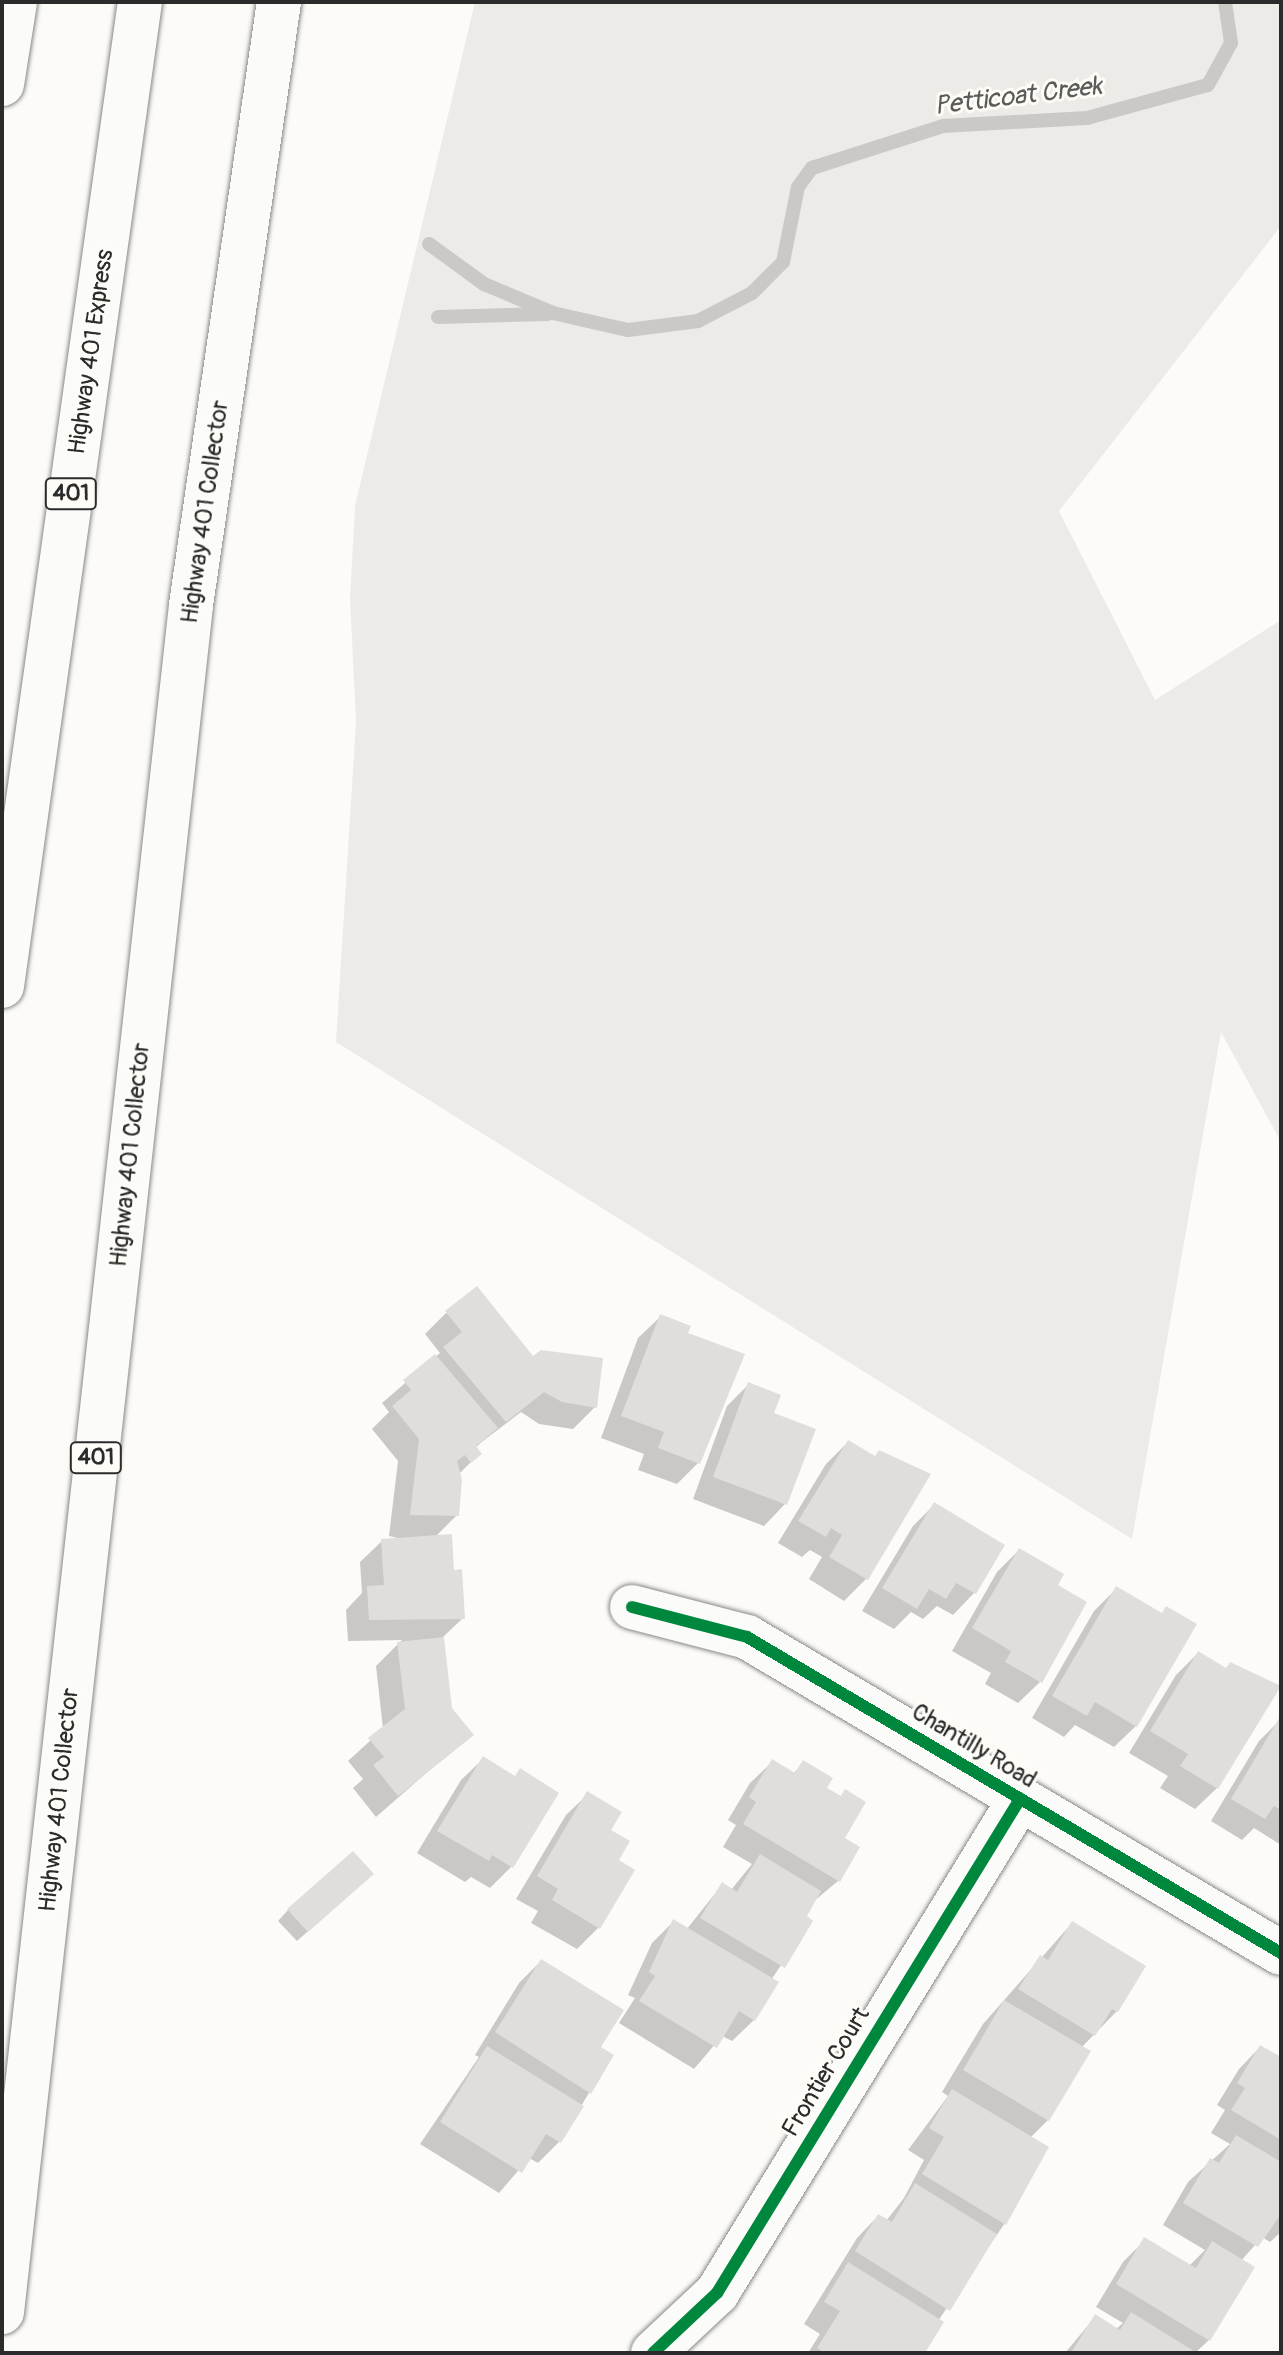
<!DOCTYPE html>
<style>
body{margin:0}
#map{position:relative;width:1283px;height:2355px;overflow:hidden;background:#fcfbf8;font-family:Pangolin,sans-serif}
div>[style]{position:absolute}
.green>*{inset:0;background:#ecebe8}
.shadow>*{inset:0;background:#0003}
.stream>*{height:14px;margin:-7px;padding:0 7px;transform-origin:7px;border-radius:7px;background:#cac9c6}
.building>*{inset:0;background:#dfdedc}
.roads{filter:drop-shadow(0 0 2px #898987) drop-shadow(0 0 2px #898987)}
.minor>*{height:44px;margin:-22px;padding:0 22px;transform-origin:22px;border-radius:22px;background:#fbfbf9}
.highway>*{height:44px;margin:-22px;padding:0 22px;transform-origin:22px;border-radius:22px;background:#fbfbf9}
.cycleway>*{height:12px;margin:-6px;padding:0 6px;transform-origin:6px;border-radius:6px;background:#00873e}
span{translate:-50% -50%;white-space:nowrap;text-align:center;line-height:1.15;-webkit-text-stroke:6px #fdfcf7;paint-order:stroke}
.shield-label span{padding:2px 6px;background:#fdfcf7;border:2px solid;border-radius:6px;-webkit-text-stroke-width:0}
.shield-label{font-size:22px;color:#2b2b2b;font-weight:700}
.street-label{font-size:24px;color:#2b2b2b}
.water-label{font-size:26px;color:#5b5b5a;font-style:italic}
.frame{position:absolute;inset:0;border:4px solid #2b2b2b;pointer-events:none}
</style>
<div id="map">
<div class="green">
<div style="clip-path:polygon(475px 2px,1281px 2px,1281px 226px,1059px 511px,1155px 700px,1281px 620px,1281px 1142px,1221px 1032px,1132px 1539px,336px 1042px,356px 722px,350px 598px,355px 506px)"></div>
</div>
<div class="shadow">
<div style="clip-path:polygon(446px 1313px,533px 1359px,595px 1407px,573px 1429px,539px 1424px,521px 1412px,483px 1441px,475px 1448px,479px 1454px,459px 1474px,457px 1515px,435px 1537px,453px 1572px,463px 1618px,442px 1638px,450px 1709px,471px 1734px,376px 1817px,353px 1788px,363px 1779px,348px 1761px,383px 1729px,376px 1666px,402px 1640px,348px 1641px,346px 1610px,362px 1593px,360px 1562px,382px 1541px,402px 1539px,389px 1536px,398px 1461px,372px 1429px,389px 1412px,382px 1403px,440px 1353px,425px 1334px)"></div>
<div style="clip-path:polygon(660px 1317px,685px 1334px,698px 1463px,677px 1484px,638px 1470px,644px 1454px,601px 1438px,638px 1338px)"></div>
<div style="clip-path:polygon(749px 1384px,772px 1414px,813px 1430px,785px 1504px,764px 1526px,693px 1499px,727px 1406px)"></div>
<div style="clip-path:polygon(848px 1442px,874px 1458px,928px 1475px,866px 1579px,844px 1601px,809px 1579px,822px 1557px,810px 1550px,802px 1557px,778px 1543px,826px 1464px)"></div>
<div style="clip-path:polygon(935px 1504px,1003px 1545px,974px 1593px,953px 1615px,937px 1606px,923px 1619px,911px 1612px,894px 1629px,862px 1611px,913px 1526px)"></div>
<div style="clip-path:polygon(1019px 1550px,1056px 1586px,1040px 1682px,1018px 1703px,985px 1684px,991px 1673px,952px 1651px,997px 1572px)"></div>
<div style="clip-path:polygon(1116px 1589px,1136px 1726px,1114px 1747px,1075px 1725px,1064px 1737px,1032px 1718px,1094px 1611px)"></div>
<div style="clip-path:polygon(1198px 1653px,1217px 1788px,1195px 1809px,1160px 1788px,1168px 1776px,1129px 1753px,1176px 1675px)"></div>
<div style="clip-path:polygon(1280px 1720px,1281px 1845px,1254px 1828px,1242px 1840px,1211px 1821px,1259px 1741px)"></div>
<div style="clip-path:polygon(483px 1759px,512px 1866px,490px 1888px,471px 1877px,465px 1882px,417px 1853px,461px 1780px)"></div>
<div style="clip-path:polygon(772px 1762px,793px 1774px,803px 1763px,824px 1788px,842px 1838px,838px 1881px,814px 1901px,804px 1917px,811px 1921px,771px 1980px,754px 2020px,732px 2041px,722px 2036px,694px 2069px,619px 2023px,635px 1998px,628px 1995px,652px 1943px,673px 1922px,686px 1930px,722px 1885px,731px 1890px,752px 1864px,723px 1847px,736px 1825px,728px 1820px,750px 1783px)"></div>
<div style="clip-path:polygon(588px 1794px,609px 1831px,616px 1861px,598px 1928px,577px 1949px,531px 1923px,538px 1911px,516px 1899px,566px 1815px)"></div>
<div style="clip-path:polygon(361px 1884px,297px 1941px,278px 1921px,288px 1910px)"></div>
<div style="clip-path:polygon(1072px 1923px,1117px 2011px,1081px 2048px,1048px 2120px,1030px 2138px,1005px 2223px,938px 2321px,923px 2353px,808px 2353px,820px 2334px,804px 2324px,857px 2238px,878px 2216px,886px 2221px,904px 2198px,924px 2160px,908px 2150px,948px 2096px,942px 2092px,983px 2024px)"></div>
<div style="clip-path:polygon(541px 1961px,598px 2048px,589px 2093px,559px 2142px,538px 2163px,529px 2158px,499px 2193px,420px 2144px,479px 2057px,475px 2055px,519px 1983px)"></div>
<div style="clip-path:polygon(1260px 2047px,1281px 2060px,1281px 2232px,1270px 2242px,1262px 2237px,1241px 2261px,1209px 2340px,1195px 2353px,1065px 2353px,1095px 2317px,1116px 2329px,1123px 2323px,1096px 2307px,1123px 2262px,1145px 2240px,1189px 2266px,1205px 2250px,1163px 2225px,1188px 2182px,1230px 2144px,1211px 2133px,1225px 2110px,1217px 2105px,1239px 2069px)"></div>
</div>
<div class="stream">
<div style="left:429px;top:244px;width:68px;rotate:36deg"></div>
<div style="left:484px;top:284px;width:75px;rotate:22.8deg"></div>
<div style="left:553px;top:313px;width:77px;rotate:12.8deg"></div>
<div style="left:628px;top:330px;width:71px;rotate:-7.3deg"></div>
<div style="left:698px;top:321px;width:61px;rotate:-27.4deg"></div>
<div style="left:752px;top:293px;width:44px;rotate:-45deg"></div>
<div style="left:783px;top:262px;width:76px;rotate:-78.7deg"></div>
<div style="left:798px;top:187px;width:24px;rotate:-54deg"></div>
<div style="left:812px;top:168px;width:138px;rotate:-17.8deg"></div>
<div style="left:943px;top:126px;width:144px;rotate:-3.2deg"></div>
<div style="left:1087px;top:118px;width:125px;rotate:-15.3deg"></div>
<div style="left:1208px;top:85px;width:48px;rotate:-61.3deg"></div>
<div style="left:1231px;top:43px;width:41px;rotate:-98.3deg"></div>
<div style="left:438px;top:317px;width:110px;rotate:-1.6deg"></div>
</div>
<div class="building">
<div style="clip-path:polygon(477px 1286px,533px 1356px,541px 1350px,603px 1358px,597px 1408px,562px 1402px,544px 1392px,506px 1422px,443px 1347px,462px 1332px,445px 1311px)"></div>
<div style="clip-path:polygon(660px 1314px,691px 1326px,688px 1333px,745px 1354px,700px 1464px,658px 1448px,664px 1432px,621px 1416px)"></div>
<div style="clip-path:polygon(435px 1354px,498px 1428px,476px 1446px,482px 1454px,471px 1463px,465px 1455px,457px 1461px,462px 1480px,459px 1516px,410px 1515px,419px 1439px,392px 1406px,411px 1390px,403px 1380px)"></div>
<div style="clip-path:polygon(748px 1382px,781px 1395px,774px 1413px,816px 1429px,787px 1505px,713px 1477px)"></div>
<div style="clip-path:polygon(848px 1440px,875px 1456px,879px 1450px,931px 1474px,868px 1580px,829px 1557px,842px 1535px,831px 1528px,826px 1537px,798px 1521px)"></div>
<div style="clip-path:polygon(934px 1502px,1005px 1545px,976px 1594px,956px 1583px,946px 1599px,929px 1589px,917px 1609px,882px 1588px)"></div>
<div style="clip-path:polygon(452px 1534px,454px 1570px,462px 1569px,465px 1619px,369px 1620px,367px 1586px,384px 1585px,381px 1539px)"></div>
<div style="clip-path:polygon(1019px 1548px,1064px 1574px,1058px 1585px,1087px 1602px,1042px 1683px,1005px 1662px,1011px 1651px,972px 1628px)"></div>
<div style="clip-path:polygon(1116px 1586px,1162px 1613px,1166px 1606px,1197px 1624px,1137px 1727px,1095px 1702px,1087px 1716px,1052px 1696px)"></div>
<div style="clip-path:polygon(444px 1637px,452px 1708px,474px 1735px,398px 1796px,373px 1765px,384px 1757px,368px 1738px,405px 1709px,397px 1642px)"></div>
<div style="clip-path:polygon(1198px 1651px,1226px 1668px,1230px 1662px,1281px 1686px,1218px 1789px,1180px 1766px,1188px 1754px,1150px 1731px)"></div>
<div style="clip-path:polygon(1281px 1715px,1281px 1810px,1274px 1806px,1265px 1819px,1231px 1799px)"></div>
<div style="clip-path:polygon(483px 1756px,515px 1776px,520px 1768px,559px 1793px,513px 1868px,492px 1855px,489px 1861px,437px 1831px)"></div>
<div style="clip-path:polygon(772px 1759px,795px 1773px,803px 1760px,833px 1778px,827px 1788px,841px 1796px,845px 1789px,866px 1802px,845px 1838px,860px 1847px,840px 1882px,743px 1824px,756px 1802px,749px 1797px)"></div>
<div style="clip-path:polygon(587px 1791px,622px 1812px,611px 1830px,630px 1841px,619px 1860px,635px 1870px,600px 1929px,552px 1900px,558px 1889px,537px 1876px)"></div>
<div style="clip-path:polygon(353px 1851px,374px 1874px,308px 1932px,287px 1909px)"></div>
<div style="clip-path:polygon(760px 1854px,821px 1891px,807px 1916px,813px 1921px,785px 1968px,700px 1918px,722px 1882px,737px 1892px)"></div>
<div style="clip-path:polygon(673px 1919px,779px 1982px,755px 2021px,739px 2011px,717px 2048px,639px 2001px,655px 1976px,649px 1972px)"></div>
<div style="clip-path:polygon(1072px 1921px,1146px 1966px,1118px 2012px,1112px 2009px,1095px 2036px,1018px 1989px,1040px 1955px,1048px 1960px)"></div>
<div style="clip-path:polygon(541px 1959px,624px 2010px,601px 2047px,614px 2055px,591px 2094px,495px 2032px)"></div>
<div style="clip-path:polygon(1004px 2000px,1091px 2051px,1049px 2121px,963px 2070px)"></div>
<div style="clip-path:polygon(1260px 2045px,1281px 2057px,1281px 2140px,1231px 2110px,1245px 2088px,1237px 2083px)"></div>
<div style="clip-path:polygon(487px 2046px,584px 2106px,561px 2143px,546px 2134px,522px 2173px,440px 2122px)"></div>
<div style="clip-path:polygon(952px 2089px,1049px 2147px,1006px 2225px,922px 2174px,944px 2137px,929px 2128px)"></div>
<div style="clip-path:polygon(1236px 2135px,1281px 2162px,1281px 2214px,1258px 2247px,1183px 2203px,1210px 2158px,1219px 2163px)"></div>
<div style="clip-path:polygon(915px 2183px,997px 2234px,950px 2311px,855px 2251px,878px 2214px,892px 2222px)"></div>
<div style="clip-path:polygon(1144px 2237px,1196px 2268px,1212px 2241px,1255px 2267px,1210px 2341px,1116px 2284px)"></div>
<div style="clip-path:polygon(848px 2262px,944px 2322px,925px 2353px,825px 2353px,817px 2348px,840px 2311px,824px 2302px)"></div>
<div style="clip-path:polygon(1131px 2312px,1197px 2353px,1071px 2353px,1095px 2314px,1120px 2330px)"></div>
</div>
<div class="roads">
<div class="minor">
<div style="left:632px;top:1607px;width:119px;rotate:14.6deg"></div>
<div style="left:747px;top:1637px;width:620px;rotate:30.62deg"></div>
<div style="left:653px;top:2353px;width:88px;rotate:-43.2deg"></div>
<div style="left:717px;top:2293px;width:580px;rotate:-58.48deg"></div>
</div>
<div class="highway">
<div style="left:2px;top:84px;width:83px;rotate:-81deg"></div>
<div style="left:2px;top:986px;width:994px;rotate:-82.02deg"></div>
<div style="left:2px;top:2312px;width:1717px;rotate:-83.68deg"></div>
<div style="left:191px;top:605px;width:609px;rotate:-81.7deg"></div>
</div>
</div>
<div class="cycleway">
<div style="left:632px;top:1607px;width:119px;rotate:14.6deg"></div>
<div style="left:747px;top:1637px;width:620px;rotate:30.62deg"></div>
<div style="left:653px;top:2353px;width:88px;rotate:-43.2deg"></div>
<div style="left:717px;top:2293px;width:580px;rotate:-58.48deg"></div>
</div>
<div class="shield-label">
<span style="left:71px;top:494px">401</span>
<span style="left:96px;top:1458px">401</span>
</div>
<div class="street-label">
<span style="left:91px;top:352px;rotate:-82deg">Highway 401 Express</span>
<span style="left:205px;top:512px;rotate:-82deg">Highway 401 Collector</span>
<span style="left:130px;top:1155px;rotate:-84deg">Highway 401 Collector</span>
<span style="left:974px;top:1746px;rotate:31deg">Chantilly Road</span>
<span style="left:59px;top:1800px;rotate:-84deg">Highway 401 Collector</span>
<span style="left:826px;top:2072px;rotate:-59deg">Frontier Court</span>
</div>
<div class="water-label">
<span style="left:1018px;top:97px;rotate:-7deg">Petticoat Creek</span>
</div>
<div class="frame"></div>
</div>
